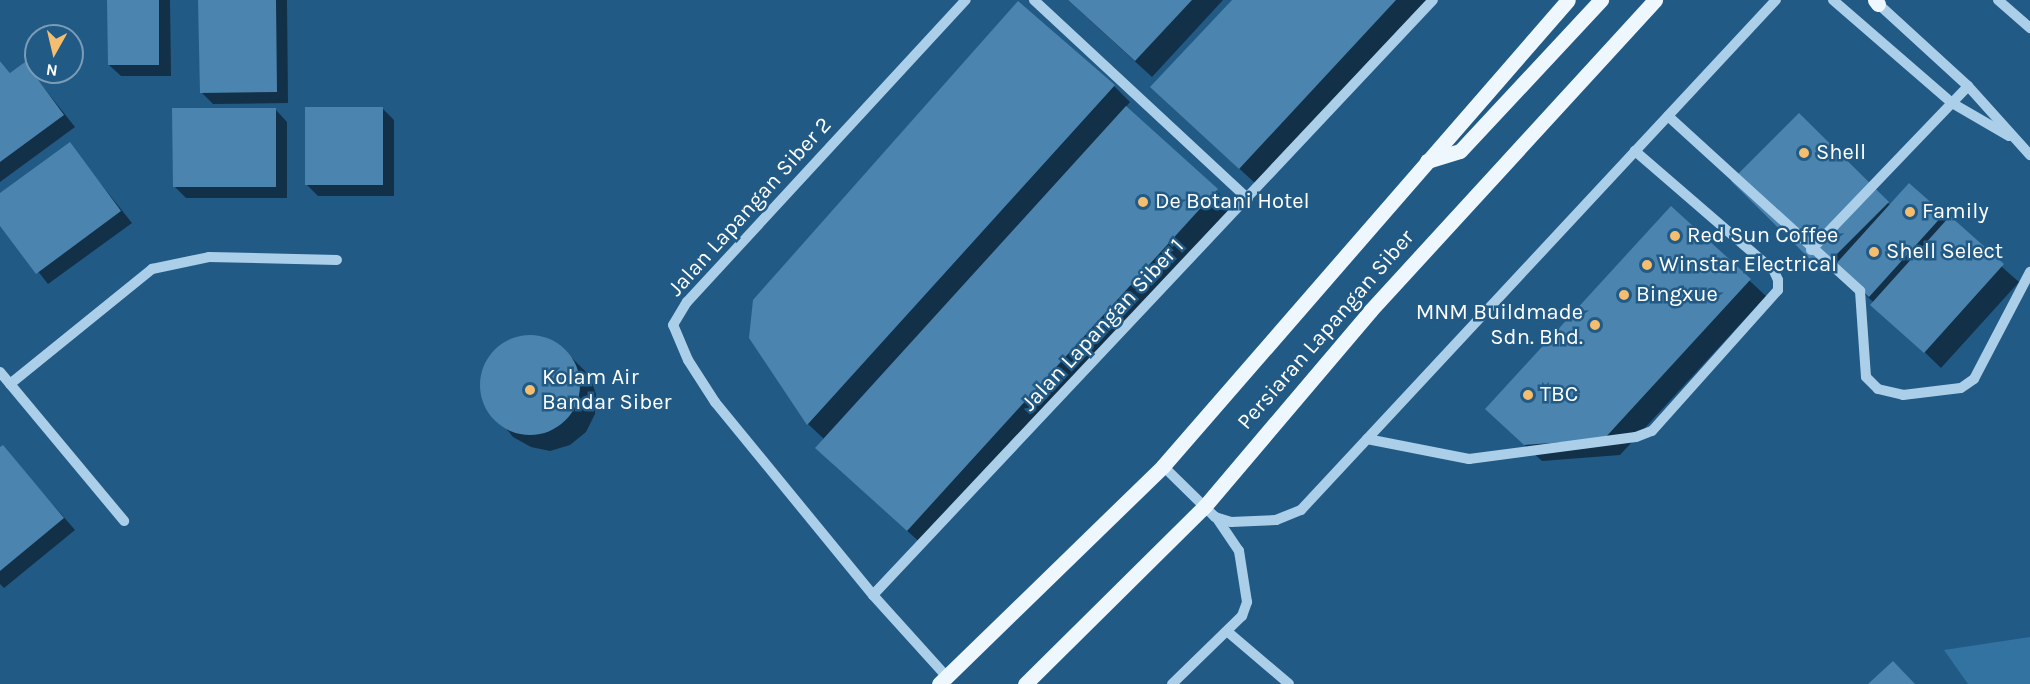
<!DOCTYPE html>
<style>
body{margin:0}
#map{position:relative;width:2030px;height:684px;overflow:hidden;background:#225a86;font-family:Karla,sans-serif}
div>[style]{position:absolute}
.green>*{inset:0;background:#3373a2}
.shadow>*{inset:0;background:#0007}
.building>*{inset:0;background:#4b84ae}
.round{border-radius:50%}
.minor>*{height:10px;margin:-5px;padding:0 5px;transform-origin:5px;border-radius:5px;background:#accfe9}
.major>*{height:15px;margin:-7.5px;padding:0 7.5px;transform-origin:7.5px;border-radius:7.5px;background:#eff7fe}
.dots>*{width:16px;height:16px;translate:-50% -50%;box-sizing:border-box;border:3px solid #225a86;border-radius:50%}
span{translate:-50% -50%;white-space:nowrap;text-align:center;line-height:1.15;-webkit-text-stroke:5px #225a86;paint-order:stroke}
.poi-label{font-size:22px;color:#fff}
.left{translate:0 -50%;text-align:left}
.right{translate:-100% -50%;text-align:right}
.street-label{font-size:22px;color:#fff}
.north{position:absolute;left:24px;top:24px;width:60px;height:60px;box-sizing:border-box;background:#225a86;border:2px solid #7a9cb6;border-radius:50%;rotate:188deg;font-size:16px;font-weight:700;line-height:24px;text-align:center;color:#fff}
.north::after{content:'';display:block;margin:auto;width:21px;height:27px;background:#f5bd6e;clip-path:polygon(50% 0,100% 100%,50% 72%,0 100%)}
</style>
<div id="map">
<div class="green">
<div style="clip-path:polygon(2030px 637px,2030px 684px,1968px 684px,1944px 650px)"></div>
</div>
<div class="shadow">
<div style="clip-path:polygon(108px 0,170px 0,171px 76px,121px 76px,109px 65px)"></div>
<div style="clip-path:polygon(200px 0,287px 0,288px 103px,213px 104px,201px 92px)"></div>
<div style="clip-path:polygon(1068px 0,1223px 0,1152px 77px)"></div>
<div style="clip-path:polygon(1234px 0,1427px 0,1256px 184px,1169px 104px)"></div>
<div style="clip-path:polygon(0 61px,11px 74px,25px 64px,75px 127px,0 182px)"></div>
<div style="clip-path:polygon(1114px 86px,1130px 102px,1125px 108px,1233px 206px,924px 546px,834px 465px,825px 440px,808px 424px)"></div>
<div style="clip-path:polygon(382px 108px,394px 120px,394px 196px,318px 196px,306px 184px)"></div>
<div style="clip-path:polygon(276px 110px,287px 122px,287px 198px,186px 198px,174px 186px)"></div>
<div style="clip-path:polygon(1799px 115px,1891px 206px,1909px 185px,2019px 282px,1941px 368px,1836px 266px,1828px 274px,1733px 181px)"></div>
<div style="clip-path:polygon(69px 144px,132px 223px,48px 284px,0 223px,0 194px)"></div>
<div style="clip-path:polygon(1671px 208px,1766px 296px,1620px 455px,1542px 461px,1503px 425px)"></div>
<div style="clip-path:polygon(537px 336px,557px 344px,572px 358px,589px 375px,596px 394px,595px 414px,586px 432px,570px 445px,550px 451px,531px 447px,513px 437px,485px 402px,481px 382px,486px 363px,499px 347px,517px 337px)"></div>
<div style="clip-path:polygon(3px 447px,75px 530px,4px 588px,0 584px,0 449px)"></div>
</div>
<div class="building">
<div style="clip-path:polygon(107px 0,159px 0,159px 65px,108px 65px)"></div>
<div style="clip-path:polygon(198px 0,276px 0,277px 92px,200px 93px)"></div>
<div style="clip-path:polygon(1068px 0,1192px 0,1135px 61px)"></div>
<div style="clip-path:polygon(1232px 0,1396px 0,1239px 169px,1150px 87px)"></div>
<div style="clip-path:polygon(1018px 1px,1115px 85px,807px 425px,749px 338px,753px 300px)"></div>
<div style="clip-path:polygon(0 61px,10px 73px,25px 62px,64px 115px,0 162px)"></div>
<div style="clip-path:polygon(1126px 106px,1218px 189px,907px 531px,815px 448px)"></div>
<div style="clip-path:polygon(305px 107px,383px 107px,383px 185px,305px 185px)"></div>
<div style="clip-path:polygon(172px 108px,276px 108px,276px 187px,173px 187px)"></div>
<div style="clip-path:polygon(1799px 113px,1889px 202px,1821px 270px,1731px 181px)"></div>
<div style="clip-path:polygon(70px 142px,121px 211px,36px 274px,0 226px,0 193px)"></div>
<div style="clip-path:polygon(1909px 183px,1944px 214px,1869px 297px,1834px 266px)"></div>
<div style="clip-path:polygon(1671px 206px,1751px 279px,1604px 439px,1524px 445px,1485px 409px)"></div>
<div style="clip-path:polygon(1950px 216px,2004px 264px,1924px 353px,1870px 305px)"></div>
<div class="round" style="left:480px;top:335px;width:100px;height:100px"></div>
<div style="clip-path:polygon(3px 445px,64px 518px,0 571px,0 447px)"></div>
<div style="clip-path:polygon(1893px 661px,1915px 684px,1868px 684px)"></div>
</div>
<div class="minor">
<div style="left:1034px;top:0;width:292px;rotate:42.9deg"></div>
<div style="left:1833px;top:0;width:157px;rotate:40.9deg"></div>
<div style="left:1952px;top:103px;width:66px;rotate:30.1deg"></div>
<div style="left:1874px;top:0;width:127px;rotate:42.5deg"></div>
<div style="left:1968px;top:86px;width:93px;rotate:48.1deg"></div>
<div style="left:1998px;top:0;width:43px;rotate:41.2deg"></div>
<div style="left:1668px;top:116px;width:260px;rotate:42.3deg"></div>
<div style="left:1860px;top:291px;width:86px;rotate:86deg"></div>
<div style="left:1866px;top:377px;width:17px;rotate:45deg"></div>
<div style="left:1878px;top:389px;width:26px;rotate:13deg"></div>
<div style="left:1903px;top:395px;width:58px;rotate:-6.9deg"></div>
<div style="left:1961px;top:388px;width:16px;rotate:-35deg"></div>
<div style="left:1974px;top:379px;width:121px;rotate:-62.4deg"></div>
<div style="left:1811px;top:250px;width:227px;rotate:-46.2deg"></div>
<div style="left:0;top:372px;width:194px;rotate:50.2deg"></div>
<div style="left:10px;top:384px;width:183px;rotate:-39deg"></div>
<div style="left:152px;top:269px;width:58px;rotate:-11.9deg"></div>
<div style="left:209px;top:257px;width:128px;rotate:1.3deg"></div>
<div style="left:1367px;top:439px;width:104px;rotate:11.1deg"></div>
<div style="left:1469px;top:459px;width:168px;rotate:-7.5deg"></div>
<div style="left:1636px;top:437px;width:17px;rotate:-21deg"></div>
<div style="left:1652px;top:431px;width:189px;rotate:-48.2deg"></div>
<div style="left:1778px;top:290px;width:10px;rotate:-90deg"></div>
<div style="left:1778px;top:280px;width:10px;rotate:-114deg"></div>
<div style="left:1774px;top:271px;width:184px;rotate:-139.2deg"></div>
<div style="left:1163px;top:466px;width:73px;rotate:44.4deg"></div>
<div style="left:1215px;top:517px;width:17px;rotate:17deg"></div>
<div style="left:1231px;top:522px;width:45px;rotate:-2.5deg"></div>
<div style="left:1276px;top:520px;width:27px;rotate:-22deg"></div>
<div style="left:1301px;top:510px;width:697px;rotate:-47.04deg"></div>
<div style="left:873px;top:595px;width:817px;rotate:-46.74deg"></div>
<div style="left:1228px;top:632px;width:80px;rotate:40.4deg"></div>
<div style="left:947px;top:677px;width:110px;rotate:-132.1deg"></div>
<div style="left:873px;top:595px;width:249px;rotate:-129.3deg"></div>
<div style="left:715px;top:402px;width:50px;rotate:-122.7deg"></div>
<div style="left:688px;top:360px;width:38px;rotate:-113deg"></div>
<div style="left:673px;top:325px;width:27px;rotate:-59deg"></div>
<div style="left:687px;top:302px;width:411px;rotate:-47.3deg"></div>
<div style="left:1172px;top:684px;width:98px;rotate:-44.2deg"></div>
<div style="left:1242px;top:616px;width:15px;rotate:-70deg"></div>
<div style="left:1247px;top:602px;width:52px;rotate:-98.9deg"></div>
<div style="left:1239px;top:551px;width:41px;rotate:-124.1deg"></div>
</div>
<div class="major">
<div style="left:1875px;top:0;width:5px;rotate:53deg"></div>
<div style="left:1427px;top:161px;width:34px;rotate:-17deg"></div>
<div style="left:1460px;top:151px;width:207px;rotate:-47deg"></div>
<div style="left:939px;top:684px;width:313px;rotate:-44.2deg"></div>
<div style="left:1163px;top:466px;width:617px;rotate:-49.01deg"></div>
<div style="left:1025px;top:684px;width:252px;rotate:-44.7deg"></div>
<div style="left:1204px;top:507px;width:257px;rotate:-49.7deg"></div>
<div style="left:1370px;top:311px;width:422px;rotate:-47.5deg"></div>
</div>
<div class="dots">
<div style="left:1804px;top:153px;background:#f5bd6e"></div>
<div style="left:1143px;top:202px;background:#f5bd6e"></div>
<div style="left:1910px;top:212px;background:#f5bd6e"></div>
<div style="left:1675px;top:236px;background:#f5bd6e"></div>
<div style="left:1874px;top:252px;background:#f5bd6e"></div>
<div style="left:1647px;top:265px;background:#f5bd6e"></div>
<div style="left:1624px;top:295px;background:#f5bd6e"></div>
<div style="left:1595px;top:325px;background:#f5bd6e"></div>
<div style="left:530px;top:390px;background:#f5bd6e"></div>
<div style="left:1528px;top:395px;background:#f5bd6e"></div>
</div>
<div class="poi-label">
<span class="left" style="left:1816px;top:153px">Shell</span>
<span class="left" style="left:1155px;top:202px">De Botani Hotel</span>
<span class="left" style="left:1922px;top:212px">Family</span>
<span class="left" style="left:1687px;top:236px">Red Sun Coffee</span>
<span class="left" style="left:1886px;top:252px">Shell Select</span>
<span class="left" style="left:1659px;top:265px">Winstar Electrical</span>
<span class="left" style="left:1636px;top:295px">Bingxue</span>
<span class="right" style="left:1583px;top:325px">MNM Buildmade<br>Sdn. Bhd.</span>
<span class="left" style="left:542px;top:390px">Kolam Air<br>Bandar Siber</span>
<span class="left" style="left:1540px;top:395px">TBC</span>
</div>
<div class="street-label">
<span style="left:750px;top:207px;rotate:-48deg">Jalan Lapangan Siber 2</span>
<span style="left:1103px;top:325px;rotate:-47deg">Jalan Lapangan Siber 1</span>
<span style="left:1326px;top:330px;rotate:-49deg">Persiaran Lapangan Siber</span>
</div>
<div class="north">N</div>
</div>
